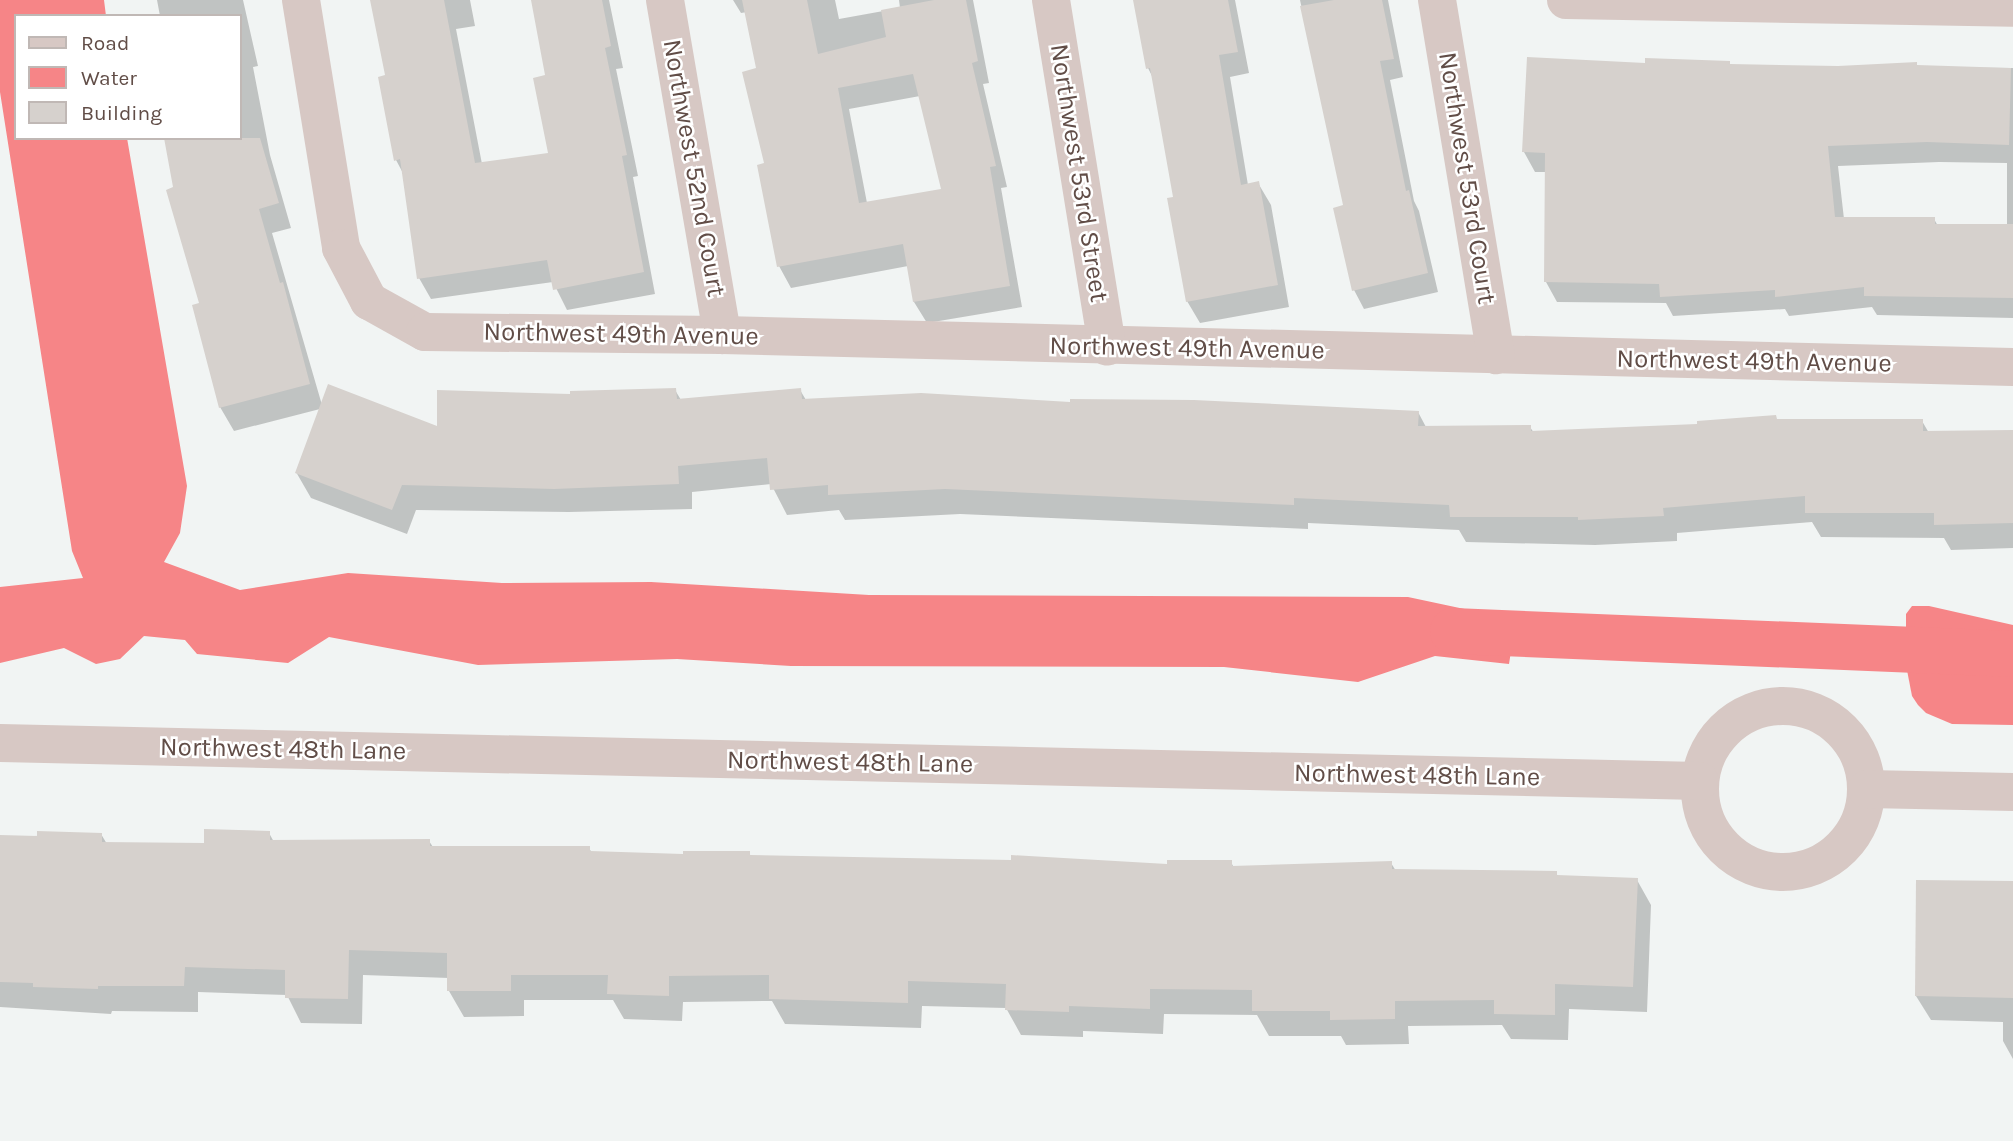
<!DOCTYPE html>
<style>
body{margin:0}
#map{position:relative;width:2013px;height:1141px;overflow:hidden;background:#f1f4f3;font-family:Karla,sans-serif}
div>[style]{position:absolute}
.water>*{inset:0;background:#f68587}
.shadow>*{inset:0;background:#0003}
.canal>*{height:46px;margin:-23px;padding:0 23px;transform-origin:23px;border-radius:23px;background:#f68587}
.building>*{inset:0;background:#d6d1cd}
.minor>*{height:38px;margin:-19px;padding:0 19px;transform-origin:19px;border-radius:19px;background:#d7c8c4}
.minor>.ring{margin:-19px;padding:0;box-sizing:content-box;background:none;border:38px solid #d7c8c4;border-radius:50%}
span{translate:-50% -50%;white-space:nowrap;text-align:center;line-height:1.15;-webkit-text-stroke:5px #fff;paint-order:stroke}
.street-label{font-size:26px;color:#614d47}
.legend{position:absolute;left:14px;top:14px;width:228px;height:126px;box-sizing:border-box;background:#fff;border:2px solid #c0b8b5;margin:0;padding:9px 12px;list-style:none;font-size:21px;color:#614d47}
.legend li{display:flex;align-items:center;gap:14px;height:35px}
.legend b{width:35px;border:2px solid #c0b8b5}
</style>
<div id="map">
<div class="water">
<div style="clip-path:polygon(0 0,104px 0,106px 16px,16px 16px,16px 138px,127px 138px,187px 486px,180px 533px,164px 562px,240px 590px,348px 573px,502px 583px,651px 582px,869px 595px,1408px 597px,1516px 620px,1509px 664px,1435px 656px,1358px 682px,1224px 667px,791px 666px,677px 659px,478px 665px,329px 637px,288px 663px,197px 654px,185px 640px,144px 636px,120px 659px,96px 664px,64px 648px,0 663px,0 587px,83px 578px,72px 551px,0 92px)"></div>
<div style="clip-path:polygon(1912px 606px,1929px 606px,2013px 625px,2013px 725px,1952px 724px,1926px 713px,1918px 705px,1912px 696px,1906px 665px,1906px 614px)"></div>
</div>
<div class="shadow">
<div style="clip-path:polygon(157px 0,243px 0,258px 66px,253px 67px,270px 155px,291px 228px,272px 233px,322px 405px,438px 428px,572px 395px,675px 390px,681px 400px,800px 390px,806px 400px,1418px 412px,1426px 427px,1530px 427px,1534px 433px,1778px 421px,1922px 421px,1929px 433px,2013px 433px,2013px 548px,1951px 550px,1944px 538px,1821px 537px,1812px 522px,1677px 533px,1677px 541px,1595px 545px,1466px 542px,1459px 530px,1308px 523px,1308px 529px,960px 514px,845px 520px,839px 510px,787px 515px,771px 484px,692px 492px,692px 509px,569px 512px,416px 510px,407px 534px,311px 498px,296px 472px,320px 409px,234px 431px,220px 407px,201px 305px,240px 138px,240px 16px,160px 16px)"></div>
<div style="clip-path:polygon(372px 0,470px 0,475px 26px,456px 29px,482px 164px,551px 154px,547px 76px,533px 0,609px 0,623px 68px,616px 69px,638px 176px,633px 177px,655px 294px,567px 310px,553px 282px,431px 299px,419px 278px,404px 175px,396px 160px,387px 77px)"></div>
<div style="clip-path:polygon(evenodd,733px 0,835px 0,839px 19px,900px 8px,899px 0,973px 0,989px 83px,983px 84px,1007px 187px,1001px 188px,1022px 307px,927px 323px,914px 302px,908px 266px,791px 288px,779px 266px,766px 165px,758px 70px,747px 12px,741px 13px,733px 0,920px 96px,943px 191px,867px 203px,849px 109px,920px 96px)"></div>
<div style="clip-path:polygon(1135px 0,1235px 0,1249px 73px,1230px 77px,1248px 185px,1258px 183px,1271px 205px,1289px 307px,1200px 323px,1187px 301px,1175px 198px,1154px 80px,1148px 68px)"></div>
<div style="clip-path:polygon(1300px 0,1388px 0,1403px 77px,1390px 80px,1414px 201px,1419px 211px,1438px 292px,1364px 309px,1354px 290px,1345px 207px)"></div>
<div style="clip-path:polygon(evenodd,1729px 63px,1731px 66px,2013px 68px,2013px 318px,1877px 315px,1872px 307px,1789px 316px,1785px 309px,1673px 316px,1666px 303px,1557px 302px,1546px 282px,1547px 172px,1535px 172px,1524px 152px,1646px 64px,1729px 63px,1939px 162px,2007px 163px,2007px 225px,1938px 226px,1934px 219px,1844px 219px,1838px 166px,1939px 162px)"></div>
<div style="clip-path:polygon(269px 833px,274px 842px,429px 841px,433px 847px,589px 848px,592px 853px,685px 856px,749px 852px,751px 857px,1168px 866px,1231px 862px,1234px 868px,1391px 863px,1396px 871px,1556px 872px,1558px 877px,1637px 880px,1651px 905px,1647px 1012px,1569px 1009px,1568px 1040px,1511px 1039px,1502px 1025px,1408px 1026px,1409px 1044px,1346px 1045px,1341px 1036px,1269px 1036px,1257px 1015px,1164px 1014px,1163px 1034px,1083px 1031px,1083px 1037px,1021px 1035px,1006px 1008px,922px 1006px,921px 1028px,785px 1024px,772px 1001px,683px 1002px,682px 1021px,624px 1019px,613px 1000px,524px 1000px,524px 1016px,464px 1017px,449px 991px,449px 978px,363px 975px,362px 1024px,301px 1023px,287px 995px,198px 992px,198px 1012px,112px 1011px,111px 1014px,0 1007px,0 837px,101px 834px,107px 844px,206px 845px)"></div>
<div style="clip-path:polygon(2013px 883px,2013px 1059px,2003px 1041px,2003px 1022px,1931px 1020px,1916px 996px)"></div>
</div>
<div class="canal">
<div style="left:1453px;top:631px;width:560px;rotate:2.35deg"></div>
</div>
<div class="building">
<div style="clip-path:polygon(370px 0,444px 0,475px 163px,548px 153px,533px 78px,545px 75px,531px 0,602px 0,611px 46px,605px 48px,627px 155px,622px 156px,644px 272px,553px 290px,547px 260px,417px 279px,400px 159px,394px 161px,378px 77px,385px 75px)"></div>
<div style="clip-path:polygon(evenodd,742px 0,807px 0,818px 54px,886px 37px,881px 10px,934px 0,966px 0,978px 61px,972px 63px,996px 166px,990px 167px,1010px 286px,913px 302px,903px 244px,777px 267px,757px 165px,764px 163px,742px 72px,756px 68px,742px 0,913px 74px,941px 189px,859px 203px,838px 88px,913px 74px)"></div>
<div style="clip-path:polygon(1133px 0,1228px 0,1238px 52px,1219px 55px,1241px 185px,1259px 181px,1278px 285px,1186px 302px,1167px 198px,1173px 197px,1150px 68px,1146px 69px)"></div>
<div style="clip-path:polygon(1334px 0,1382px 0,1394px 59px,1380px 61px,1406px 191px,1409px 190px,1428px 273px,1352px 291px,1333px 208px,1343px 205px,1300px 6px)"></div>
<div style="clip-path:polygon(1527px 57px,1645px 63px,1645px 58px,1730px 61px,1730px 64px,1838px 66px,1917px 62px,1917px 65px,2011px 68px,2009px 145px,1927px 142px,1828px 146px,1835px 217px,1935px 217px,1935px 224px,2013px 224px,2013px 298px,1864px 296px,1864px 287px,1775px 297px,1775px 290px,1660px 297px,1659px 284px,1544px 282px,1545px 153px,1522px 152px)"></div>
<div style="clip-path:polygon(164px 138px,260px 138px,279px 203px,259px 209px,280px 283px,283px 282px,310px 384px,219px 408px,192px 305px,199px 303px,166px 190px,173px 187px)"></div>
<div style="clip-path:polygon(328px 384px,437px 426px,437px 390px,570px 394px,570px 391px,676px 388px,677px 399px,801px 388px,802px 399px,921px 393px,1070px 402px,1070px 399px,1194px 400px,1419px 411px,1418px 426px,1531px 425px,1531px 431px,1697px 424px,1697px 421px,1776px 415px,1777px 419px,1923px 419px,1923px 431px,2013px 430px,2013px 523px,1934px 525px,1934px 513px,1805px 513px,1805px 496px,1663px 508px,1664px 516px,1578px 520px,1578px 517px,1450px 517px,1449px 505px,1294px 498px,1294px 505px,945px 489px,828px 495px,828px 485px,770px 490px,767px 458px,678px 466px,679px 484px,554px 489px,402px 485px,392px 510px,295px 473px)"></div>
<div style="clip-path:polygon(204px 829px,270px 831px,270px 840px,430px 839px,430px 846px,590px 846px,590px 851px,683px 854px,683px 851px,750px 851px,750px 855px,1011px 860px,1011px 855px,1167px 864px,1167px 860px,1232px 860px,1232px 866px,1392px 861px,1392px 869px,1557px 871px,1557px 875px,1638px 878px,1633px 987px,1555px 984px,1555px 1015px,1494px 1014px,1494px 1000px,1395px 1001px,1395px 1019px,1330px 1020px,1330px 1011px,1252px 1011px,1252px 990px,1150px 989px,1150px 1009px,1069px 1006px,1069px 1012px,1005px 1010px,1006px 984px,908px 981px,908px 1003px,769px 999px,769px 975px,669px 976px,669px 996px,607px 994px,608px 975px,511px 975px,511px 991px,447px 991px,447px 953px,349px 950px,348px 999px,285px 998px,285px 970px,185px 967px,184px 986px,98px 986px,98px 989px,33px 987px,33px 983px,0 982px,0 835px,37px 836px,37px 831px,102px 833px,102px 842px,204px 843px)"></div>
<div style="clip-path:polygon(1916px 880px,2013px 881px,2013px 998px,1915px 996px)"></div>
</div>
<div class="minor">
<div style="left:301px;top:0;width:251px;rotate:80.8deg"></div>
<div style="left:341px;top:248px;width:60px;rotate:62.2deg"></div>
<div style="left:369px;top:301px;width:64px;rotate:29deg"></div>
<div style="left:425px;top:332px;width:297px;rotate:0.6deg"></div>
<div style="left:722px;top:335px;width:1291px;rotate:1.42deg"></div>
<div style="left:665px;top:0;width:340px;rotate:80.3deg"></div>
<div style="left:1051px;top:0;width:351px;rotate:80.8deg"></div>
<div style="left:1437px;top:0;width:360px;rotate:80.6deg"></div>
<div style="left:1566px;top:0;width:447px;rotate:1deg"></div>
<div class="ring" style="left:1700px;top:706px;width:128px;height:128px"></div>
<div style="left:0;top:743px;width:1700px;rotate:1.28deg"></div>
<div style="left:1867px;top:789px;width:146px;rotate:1.2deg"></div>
</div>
<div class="street-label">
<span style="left:694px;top:168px;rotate:80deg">Northwest 52nd Court</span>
<span style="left:1079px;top:173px;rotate:81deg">Northwest 53rd Street</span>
<span style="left:1467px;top:178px;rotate:81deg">Northwest 53rd Court</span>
<span style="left:621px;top:334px;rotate:1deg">Northwest 49th Avenue</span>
<span style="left:1187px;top:348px;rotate:1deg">Northwest 49th Avenue</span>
<span style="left:1754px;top:361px;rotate:1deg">Northwest 49th Avenue</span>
<span style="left:283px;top:749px;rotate:1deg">Northwest 48th Lane</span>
<span style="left:850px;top:762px;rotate:1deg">Northwest 48th Lane</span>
<span style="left:1417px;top:775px;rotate:1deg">Northwest 48th Lane</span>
</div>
<ul class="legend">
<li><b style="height:9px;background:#d7c8c4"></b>Road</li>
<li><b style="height:19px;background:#f68587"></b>Water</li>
<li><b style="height:19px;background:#d6d1cd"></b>Building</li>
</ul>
</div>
